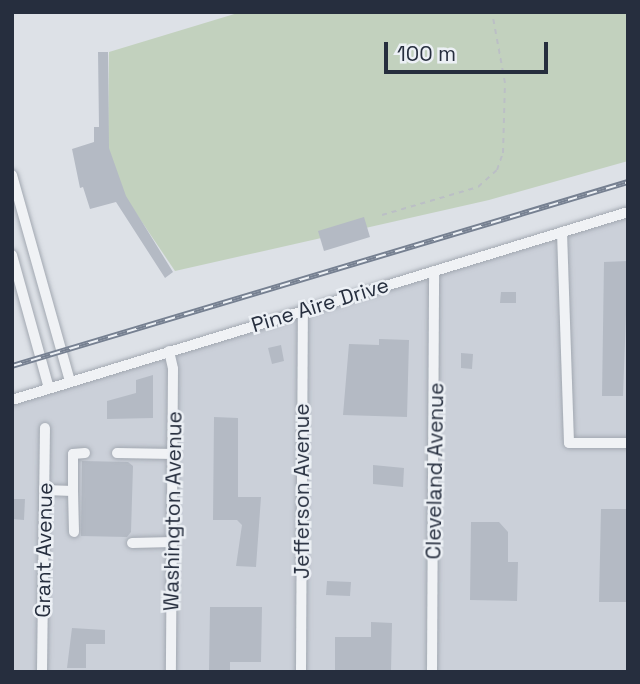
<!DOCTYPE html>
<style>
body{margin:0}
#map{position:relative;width:640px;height:684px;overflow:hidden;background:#dde1e7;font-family:"Space Grotesk",sans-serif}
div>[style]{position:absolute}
.built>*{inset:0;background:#cbd0d9}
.green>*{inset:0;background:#c2d1be}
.building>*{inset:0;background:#b4bac4}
.path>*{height:2px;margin-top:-1px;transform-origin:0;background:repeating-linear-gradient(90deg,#bbbfc5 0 5px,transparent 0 10px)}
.roads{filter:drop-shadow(0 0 2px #a2a8b1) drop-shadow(0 0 2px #a2a8b1)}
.minor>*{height:10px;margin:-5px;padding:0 5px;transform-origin:5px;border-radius:5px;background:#f0f2f5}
.rail>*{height:6px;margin-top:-3px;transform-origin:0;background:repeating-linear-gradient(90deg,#ecf0f5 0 10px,#768091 0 20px);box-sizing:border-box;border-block:2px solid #768091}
span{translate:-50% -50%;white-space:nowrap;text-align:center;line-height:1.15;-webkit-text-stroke:5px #ecf0f5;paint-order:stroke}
.street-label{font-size:21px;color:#262e3e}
.frame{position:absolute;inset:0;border:14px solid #262e3e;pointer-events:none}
.scale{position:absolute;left:384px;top:42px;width:164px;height:32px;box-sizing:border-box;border:4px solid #262e3e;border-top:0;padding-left:9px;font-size:21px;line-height:24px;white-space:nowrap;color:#262e3e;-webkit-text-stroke:5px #ecf0f5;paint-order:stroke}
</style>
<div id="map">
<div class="built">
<div style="clip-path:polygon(628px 212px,628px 672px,12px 672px,12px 400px)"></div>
</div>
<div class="green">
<div style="clip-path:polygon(241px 12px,628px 12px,628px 161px,489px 200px,175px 271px,121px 191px,108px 146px,109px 52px)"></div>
</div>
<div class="building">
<div style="clip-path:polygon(98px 52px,108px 52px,109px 148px,126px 196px,173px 272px,165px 278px,116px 202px,90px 209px,83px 187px,80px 188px,72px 149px,94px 142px,94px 127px,99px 127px)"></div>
<div style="clip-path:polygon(364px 217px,370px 237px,324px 251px,318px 231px)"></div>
<div style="clip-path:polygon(628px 261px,623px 396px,602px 396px,604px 262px)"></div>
<div style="clip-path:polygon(501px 292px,516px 292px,516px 303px,500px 303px)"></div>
<div style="clip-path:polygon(379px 339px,409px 340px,407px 417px,343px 415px,349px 344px,379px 345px)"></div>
<div style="clip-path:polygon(281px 345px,284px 361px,272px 364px,268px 348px)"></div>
<div style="clip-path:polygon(461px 353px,473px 354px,472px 369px,461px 368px)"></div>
<div style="clip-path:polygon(153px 375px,153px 418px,107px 419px,107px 401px,136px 393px,136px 380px)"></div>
<div style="clip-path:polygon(214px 417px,238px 418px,238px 497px,261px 497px,256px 567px,236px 566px,242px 525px,237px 520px,213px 520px)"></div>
<div style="clip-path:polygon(82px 461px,128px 462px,133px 466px,131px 532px,127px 537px,81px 536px)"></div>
<div style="clip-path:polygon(373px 465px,404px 468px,403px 487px,373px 484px)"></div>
<div style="clip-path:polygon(12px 499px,25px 499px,24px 520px,12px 519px)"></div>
<div style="clip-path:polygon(601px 509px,628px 509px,628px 602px,599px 602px)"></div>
<div style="clip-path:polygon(471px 522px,499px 522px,508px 532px,508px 562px,518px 562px,517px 601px,470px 600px)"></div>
<div style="clip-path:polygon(327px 581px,351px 582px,350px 596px,326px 595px)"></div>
<div style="clip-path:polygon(210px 607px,262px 607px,261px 662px,230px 662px,230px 670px,209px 670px)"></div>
<div style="clip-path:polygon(371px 622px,392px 623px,391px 672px,335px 672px,335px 637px,371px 637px)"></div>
<div style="clip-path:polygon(72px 628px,105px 630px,105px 644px,86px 644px,86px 668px,67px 668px)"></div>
</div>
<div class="path">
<div style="left:382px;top:215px;width:100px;rotate:-16.3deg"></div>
<div style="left:478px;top:187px;width:25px;rotate:-42deg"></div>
<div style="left:497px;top:170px;width:18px;rotate:-71deg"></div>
<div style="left:503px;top:153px;width:70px;rotate:-88.4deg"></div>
<div style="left:505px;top:83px;width:72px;rotate:-100.4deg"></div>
</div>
<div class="roads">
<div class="minor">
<div style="left:12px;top:175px;width:214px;rotate:74.3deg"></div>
<div style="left:562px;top:232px;width:211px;rotate:88.1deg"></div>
<div style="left:569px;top:443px;width:59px"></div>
<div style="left:12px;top:255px;width:138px;rotate:74.5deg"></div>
<div style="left:169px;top:351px;width:18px;rotate:77deg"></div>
<div style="left:173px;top:369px;width:303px;rotate:90.4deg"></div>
<div style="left:12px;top:400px;width:644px;rotate:-16.97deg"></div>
<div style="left:117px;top:453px;width:57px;rotate:1deg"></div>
<div style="left:44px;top:490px;width:29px;rotate:2deg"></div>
<div style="left:73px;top:491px;width:37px;rotate:-90deg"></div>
<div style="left:73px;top:454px;width:12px;rotate:-5deg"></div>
<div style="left:73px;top:491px;width:41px;rotate:88.6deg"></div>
<div style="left:132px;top:543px;width:41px;rotate:-1.4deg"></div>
<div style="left:42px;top:672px;width:244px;rotate:-89.3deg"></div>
<div style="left:301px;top:672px;width:362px;rotate:-89.7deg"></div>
<div style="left:432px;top:672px;width:401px;rotate:-89.7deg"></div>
</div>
</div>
<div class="rail">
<div style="left:12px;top:366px;width:643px;rotate:-16.63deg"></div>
</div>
<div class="street-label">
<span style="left:320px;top:305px;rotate:-17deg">Pine Aire Drive</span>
<span style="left:435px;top:471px;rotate:-89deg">Cleveland Avenue</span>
<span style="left:302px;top:491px;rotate:-90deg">Jefferson Avenue</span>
<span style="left:173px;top:511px;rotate:-89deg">Washington Avenue</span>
<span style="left:44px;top:550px;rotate:-89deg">Grant Avenue</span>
</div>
<div class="frame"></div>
<div class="scale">100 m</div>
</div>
